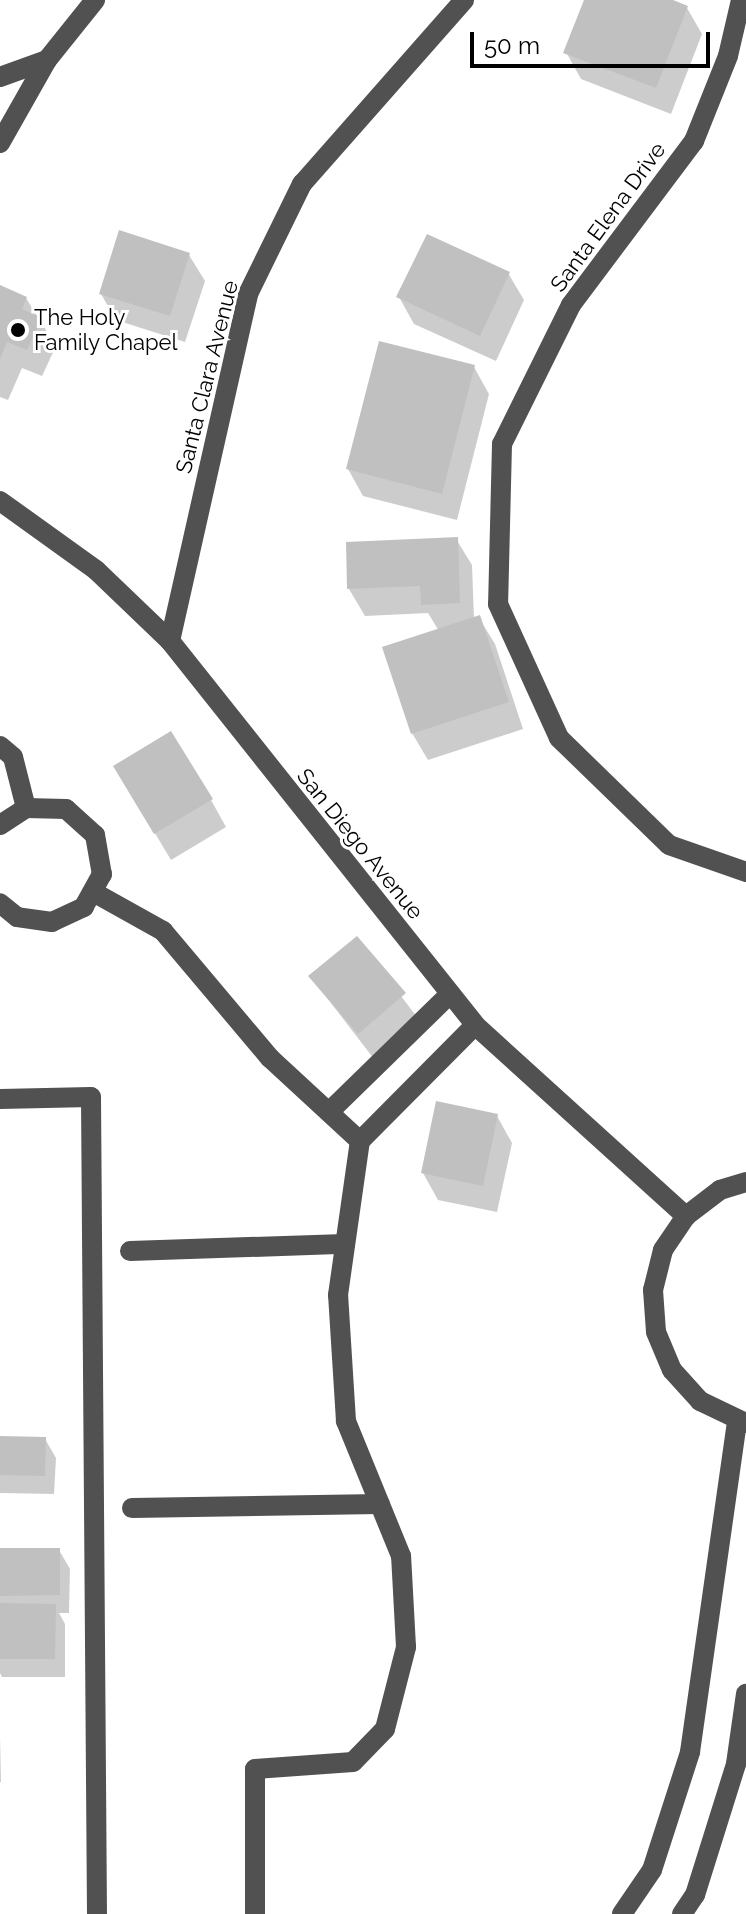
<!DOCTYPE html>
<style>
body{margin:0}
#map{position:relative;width:746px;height:1914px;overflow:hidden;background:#fff;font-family:Raleway,sans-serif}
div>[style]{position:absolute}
.shadow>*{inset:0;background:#0003}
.building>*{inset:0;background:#c0c0c0}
.minor>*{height:20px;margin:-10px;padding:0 10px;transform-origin:10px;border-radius:10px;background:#515151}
.dots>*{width:22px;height:22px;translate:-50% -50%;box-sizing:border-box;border:4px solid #fff;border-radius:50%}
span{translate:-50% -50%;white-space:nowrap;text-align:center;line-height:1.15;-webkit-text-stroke:6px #fff;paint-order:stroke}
.street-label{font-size:22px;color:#000}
.poi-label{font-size:22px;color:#000}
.left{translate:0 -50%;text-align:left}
.scale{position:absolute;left:470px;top:32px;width:240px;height:36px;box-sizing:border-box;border:4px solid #000;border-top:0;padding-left:10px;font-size:24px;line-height:28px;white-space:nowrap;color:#000;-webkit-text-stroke:6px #fff;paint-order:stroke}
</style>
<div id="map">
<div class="shadow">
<div style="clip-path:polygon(586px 0,667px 0,687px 8px,702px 34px,671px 114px,581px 79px,566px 52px)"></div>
<div style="clip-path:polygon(189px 255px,205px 281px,185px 342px,116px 320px,101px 294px)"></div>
<div style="clip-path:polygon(508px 273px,524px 300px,496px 361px,414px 324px,399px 297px)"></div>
<div style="clip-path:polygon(0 287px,26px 298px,56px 346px,42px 376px,22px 368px,8px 400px,0 397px)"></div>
<div style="clip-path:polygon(474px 367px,489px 394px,457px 520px,363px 496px,348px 469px)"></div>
<div style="clip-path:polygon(456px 539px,472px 565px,474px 619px,479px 618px,495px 644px,523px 729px,428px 760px,412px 733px,439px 631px,428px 613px,365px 616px,349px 589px)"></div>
<div style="clip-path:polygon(131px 793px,211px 800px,226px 827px,171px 860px)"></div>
<div style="clip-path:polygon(357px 938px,420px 1021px,374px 1059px,311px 977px)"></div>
<div style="clip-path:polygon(497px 1116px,512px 1143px,497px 1212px,438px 1200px,423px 1173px)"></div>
<div style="clip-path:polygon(0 1438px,45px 1439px,56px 1458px,54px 1494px,0 1493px)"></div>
<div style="clip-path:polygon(0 1550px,59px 1550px,70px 1569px,69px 1613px,59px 1613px,65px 1624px,65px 1677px,2px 1677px,0 1673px)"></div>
<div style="clip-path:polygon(0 1736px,1px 1782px,0 1782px)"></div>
</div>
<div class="building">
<div style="clip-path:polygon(584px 0,673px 0,688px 6px,656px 88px,563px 53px)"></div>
<div style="clip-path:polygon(119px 230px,190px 253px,170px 316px,99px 294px)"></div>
<div style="clip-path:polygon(427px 234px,510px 272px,480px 336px,396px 297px)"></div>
<div style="clip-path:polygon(0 285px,27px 297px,22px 309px,42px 318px,27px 350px,7px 342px,0 359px)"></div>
<div style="clip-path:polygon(379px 341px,475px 365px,442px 494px,346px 469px)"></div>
<div style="clip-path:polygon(458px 537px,460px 603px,421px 605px,420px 586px,347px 589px,346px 542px)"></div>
<div style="clip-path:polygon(480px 615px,509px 702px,411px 734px,382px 647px)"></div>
<div style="clip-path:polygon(171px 731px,213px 799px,154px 834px,113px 766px)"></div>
<div style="clip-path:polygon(357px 936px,406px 993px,358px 1034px,308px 976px)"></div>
<div style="clip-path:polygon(436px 1101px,498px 1114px,483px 1186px,421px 1173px)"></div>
<div style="clip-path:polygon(0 1436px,46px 1437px,45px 1476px,0 1475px)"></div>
<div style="clip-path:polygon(0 1548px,60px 1548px,60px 1595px,0 1596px)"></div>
<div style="clip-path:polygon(0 1603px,56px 1604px,55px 1659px,0 1659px)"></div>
</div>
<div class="minor">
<div style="left:741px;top:0;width:57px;rotate:103.1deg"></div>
<div style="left:728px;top:56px;width:92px;rotate:111.8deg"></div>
<div style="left:694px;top:141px;width:205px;rotate:126.9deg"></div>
<div style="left:571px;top:305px;width:155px;rotate:116.4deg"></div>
<div style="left:502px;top:444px;width:160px;rotate:91.4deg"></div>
<div style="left:498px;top:604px;width:147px;rotate:65.5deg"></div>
<div style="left:559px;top:738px;width:153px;rotate:44.2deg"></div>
<div style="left:669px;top:845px;width:82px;rotate:19.3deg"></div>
<div style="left:0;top:77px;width:50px;rotate:-19.9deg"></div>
<div style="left:47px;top:60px;width:77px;rotate:-51.3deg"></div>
<div style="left:0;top:143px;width:95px;rotate:-60.5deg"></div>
<div style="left:0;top:501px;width:118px;rotate:35.7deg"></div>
<div style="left:96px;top:570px;width:103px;rotate:43.8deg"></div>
<div style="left:170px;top:641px;width:490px;rotate:51.5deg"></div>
<div style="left:475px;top:1025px;width:285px;rotate:42.2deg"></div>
<div style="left:170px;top:641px;width:356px;rotate:-77.3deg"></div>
<div style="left:248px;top:294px;width:123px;rotate:-63.9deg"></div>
<div style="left:302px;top:184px;width:245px;rotate:-48.6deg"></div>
<div style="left:0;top:746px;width:17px;rotate:40deg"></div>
<div style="left:13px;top:757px;width:53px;rotate:75.7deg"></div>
<div style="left:0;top:825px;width:31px;rotate:-33deg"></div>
<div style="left:26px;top:808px;width:40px;rotate:1.4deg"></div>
<div style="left:66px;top:809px;width:39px;rotate:42deg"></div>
<div style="left:95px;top:835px;width:40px;rotate:80deg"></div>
<div style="left:102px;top:874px;width:38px;rotate:119deg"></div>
<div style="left:84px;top:907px;width:35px;rotate:155deg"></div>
<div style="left:52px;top:922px;width:35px;rotate:-172deg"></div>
<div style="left:17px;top:917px;width:22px;rotate:-141deg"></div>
<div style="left:95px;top:893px;width:78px;rotate:29.2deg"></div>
<div style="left:163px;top:931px;width:166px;rotate:49.9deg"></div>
<div style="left:270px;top:1058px;width:122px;rotate:42.7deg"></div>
<div style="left:0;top:1099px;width:91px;rotate:-1.3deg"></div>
<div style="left:91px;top:1097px;width:817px;rotate:89.58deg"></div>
<div style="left:330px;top:1111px;width:168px;rotate:-44.3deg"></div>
<div style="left:360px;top:1141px;width:163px;rotate:-45.2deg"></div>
<div style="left:746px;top:1182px;width:27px;rotate:163deg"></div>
<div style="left:720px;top:1190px;width:43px;rotate:142.6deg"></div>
<div style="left:686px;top:1216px;width:41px;rotate:124.1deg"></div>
<div style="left:663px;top:1250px;width:41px;rotate:104deg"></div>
<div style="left:653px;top:1290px;width:42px;rotate:85.9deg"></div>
<div style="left:656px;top:1332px;width:41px;rotate:67.2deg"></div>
<div style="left:672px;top:1370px;width:42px;rotate:47.9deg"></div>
<div style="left:700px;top:1401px;width:51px;rotate:25.6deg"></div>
<div style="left:130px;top:1251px;width:215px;rotate:-1.9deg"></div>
<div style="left:132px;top:1508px;width:248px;rotate:-0.9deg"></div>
<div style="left:255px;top:1914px;width:145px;rotate:-90deg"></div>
<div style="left:255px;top:1769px;width:98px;rotate:-4.1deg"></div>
<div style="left:353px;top:1762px;width:46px;rotate:-45.9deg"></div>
<div style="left:385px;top:1729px;width:85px;rotate:-75.6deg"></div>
<div style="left:406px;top:1647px;width:91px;rotate:-93.1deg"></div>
<div style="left:401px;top:1556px;width:146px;rotate:-112.2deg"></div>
<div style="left:346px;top:1421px;width:126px;rotate:-93.6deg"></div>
<div style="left:338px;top:1295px;width:156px;rotate:-81.9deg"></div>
<div style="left:622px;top:1914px;width:53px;rotate:-55.7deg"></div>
<div style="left:652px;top:1870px;width:124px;rotate:-72.1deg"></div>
<div style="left:690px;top:1752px;width:334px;rotate:-81.9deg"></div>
<div style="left:682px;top:1914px;width:23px;rotate:-56deg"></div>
<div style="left:695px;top:1895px;width:137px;rotate:-72.6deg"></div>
<div style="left:736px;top:1764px;width:71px;rotate:-81.9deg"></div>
</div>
<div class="dots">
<div style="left:18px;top:330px;background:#000"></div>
</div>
<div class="street-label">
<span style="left:608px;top:217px;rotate:-54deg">Santa Elena Drive</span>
<span style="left:207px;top:377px;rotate:-76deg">Santa Clara Avenue</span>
<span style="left:360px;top:844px;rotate:51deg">San Diego Avenue</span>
</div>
<div class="poi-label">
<span class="left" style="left:34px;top:330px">The Holy<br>Family Chapel</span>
</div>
<div class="scale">50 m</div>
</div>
